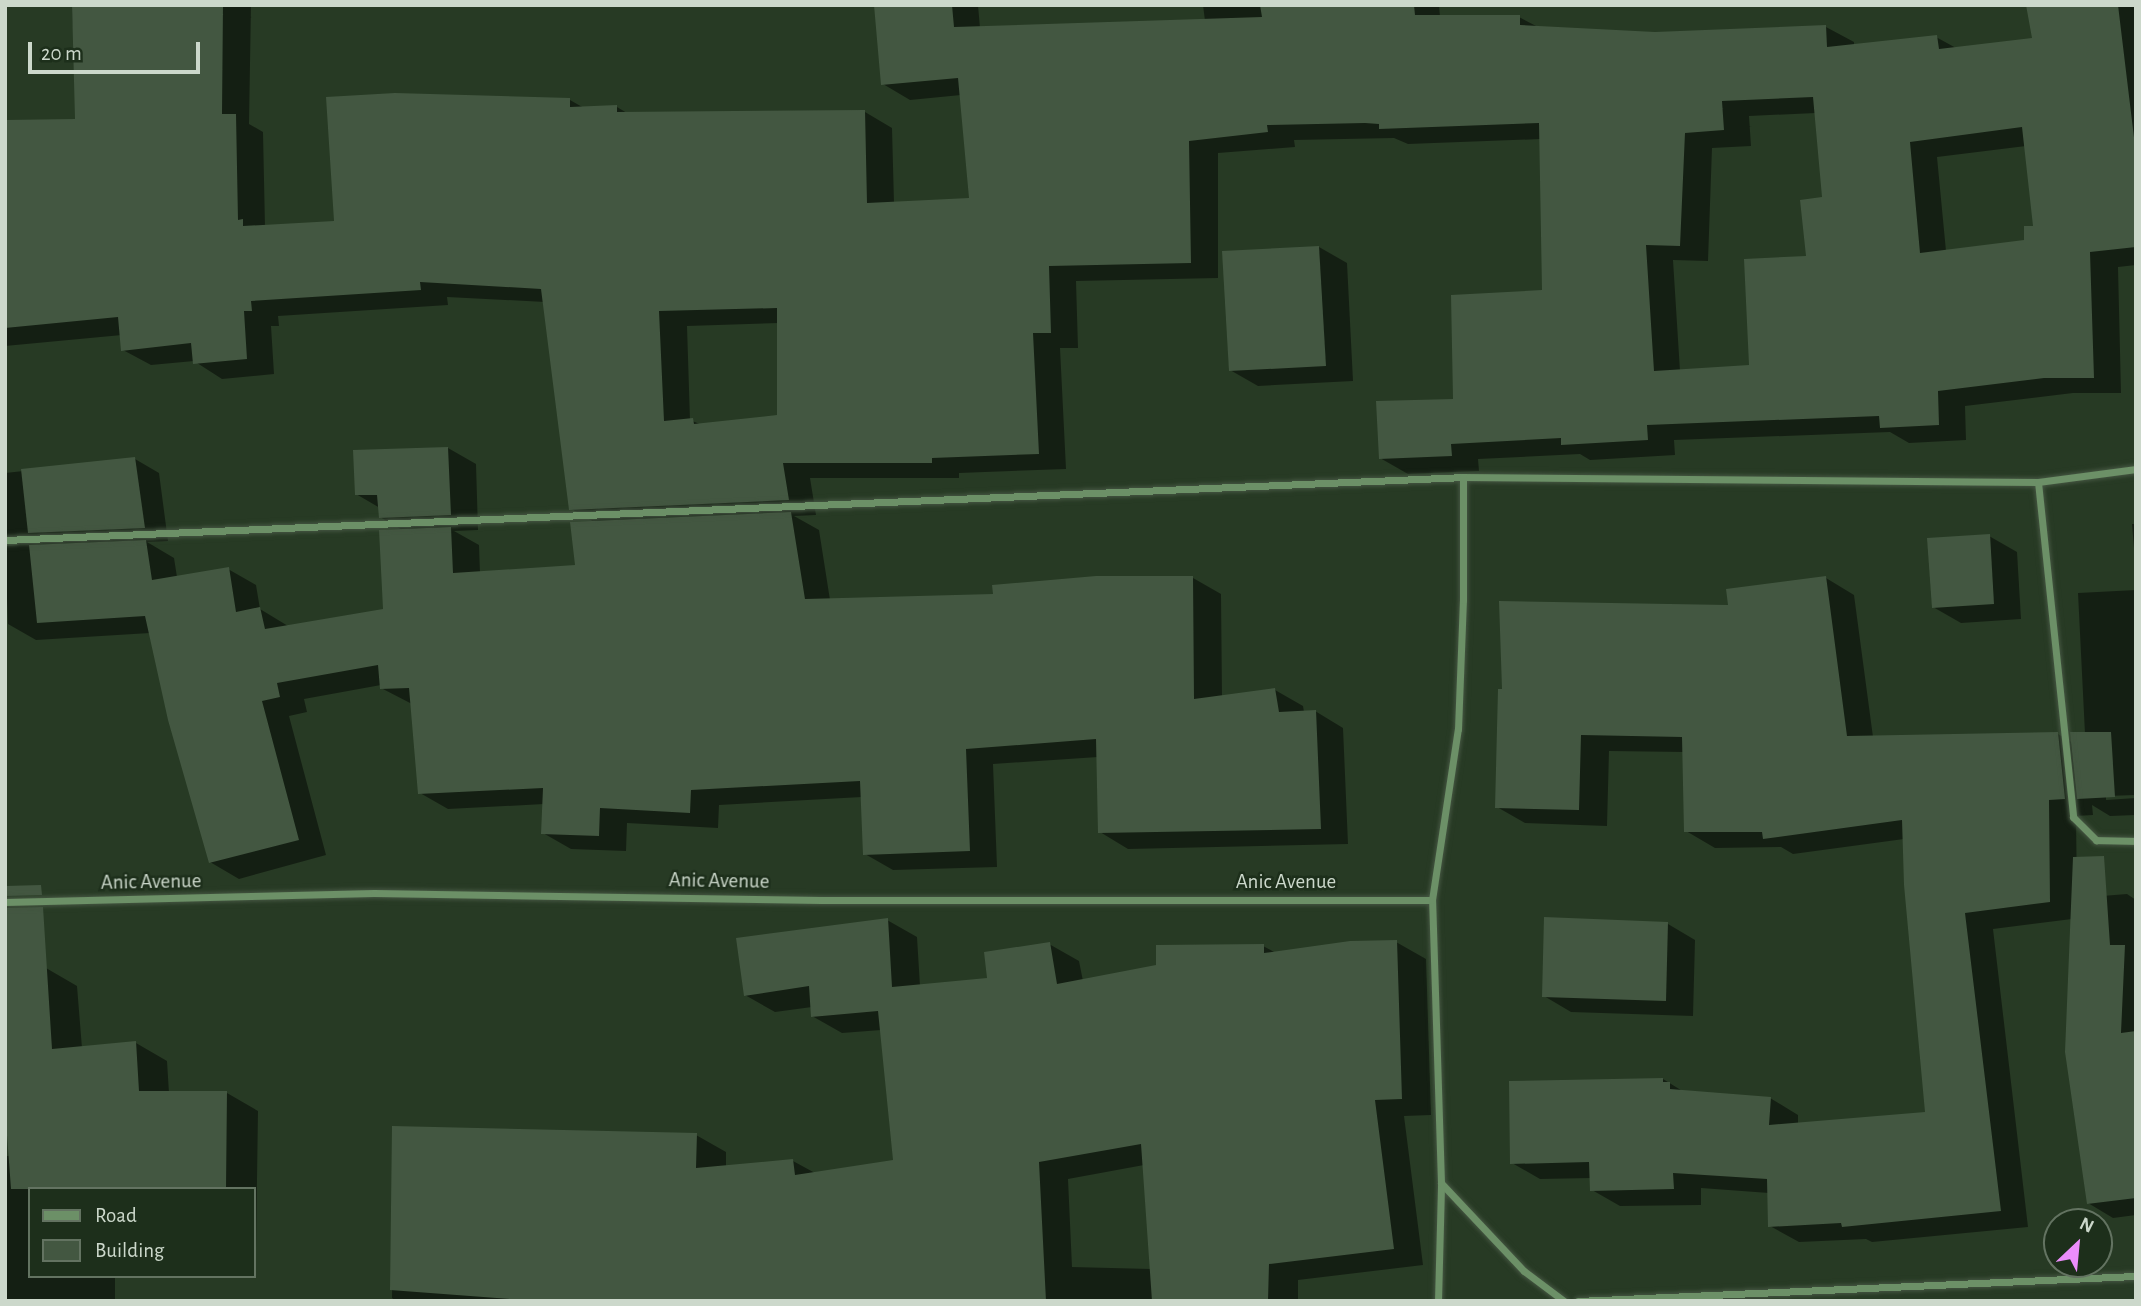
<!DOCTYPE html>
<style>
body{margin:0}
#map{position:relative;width:2141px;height:1306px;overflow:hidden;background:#273a24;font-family:"Alegreya Sans",sans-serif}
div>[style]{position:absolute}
.shadow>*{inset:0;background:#0007}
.building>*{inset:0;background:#435741}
.roads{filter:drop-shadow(0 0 2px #455642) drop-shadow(0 0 2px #455642)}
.street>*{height:7px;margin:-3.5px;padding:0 3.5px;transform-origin:3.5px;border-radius:3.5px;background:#6c9067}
span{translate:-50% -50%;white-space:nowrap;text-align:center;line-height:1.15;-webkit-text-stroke:5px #1d2f1b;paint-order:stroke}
.street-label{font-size:21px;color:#ccd8cb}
.frame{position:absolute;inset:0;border:7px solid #ccd8cb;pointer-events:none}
.legend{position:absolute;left:28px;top:1187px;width:228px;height:91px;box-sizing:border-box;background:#1d2f1b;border:2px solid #637361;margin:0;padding:9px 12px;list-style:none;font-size:21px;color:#ccd8cb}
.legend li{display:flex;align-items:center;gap:14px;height:35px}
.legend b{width:35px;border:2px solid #637361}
.north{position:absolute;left:2043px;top:1208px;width:70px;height:70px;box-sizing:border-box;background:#1d2f1b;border:2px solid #637361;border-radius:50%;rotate:26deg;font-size:19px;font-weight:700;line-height:28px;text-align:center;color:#ccd8cb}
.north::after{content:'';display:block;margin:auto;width:24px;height:32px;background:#eb8dfb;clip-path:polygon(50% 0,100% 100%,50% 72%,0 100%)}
.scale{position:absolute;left:28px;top:42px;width:172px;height:32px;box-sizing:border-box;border:4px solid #ccd8cb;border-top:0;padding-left:9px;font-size:21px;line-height:24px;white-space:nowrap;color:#ccd8cb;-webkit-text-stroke:5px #1d2f1b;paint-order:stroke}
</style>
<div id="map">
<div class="shadow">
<div style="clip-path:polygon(evenodd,72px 5px,251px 5px,249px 124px,263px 132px,265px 227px,336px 222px,395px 95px,570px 100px,584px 108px,617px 107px,627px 113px,865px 112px,892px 128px,894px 203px,971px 200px,961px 95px,910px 100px,883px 84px,875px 5px,978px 5px,980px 28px,1205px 21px,1203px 5px,1439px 5px,1440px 17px,1519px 17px,1538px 27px,1655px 33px,1826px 27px,1854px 42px,1854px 46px,1936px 37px,1956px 48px,2034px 39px,2028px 5px,2136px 5px,2136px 265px,2118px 267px,2121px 393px,2073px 393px,1965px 406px,1966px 440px,1909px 443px,1890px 432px,1674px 440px,1675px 455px,1590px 460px,1580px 454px,1478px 459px,1479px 471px,1408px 474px,1380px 458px,1455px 400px,1544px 292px,1541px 139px,1408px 144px,1394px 138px,1294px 140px,1295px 147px,1218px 153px,1218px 278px,1076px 281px,1078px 348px,1060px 348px,1066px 469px,959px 473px,959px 478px,810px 478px,816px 515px,794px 516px,819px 530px,830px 600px,995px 596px,1193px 578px,1221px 594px,1222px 697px,1275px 690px,1303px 706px,1304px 712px,1315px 711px,1343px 728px,1348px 844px,1128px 849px,1100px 832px,1098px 757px,993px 764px,997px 867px,893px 870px,865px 854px,862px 797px,719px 805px,718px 828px,627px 823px,626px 851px,571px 849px,543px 833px,544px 804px,448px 809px,420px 793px,412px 704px,381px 688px,381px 685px,304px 699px,307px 712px,289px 716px,326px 855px,239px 879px,210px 862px,150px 633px,36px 640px,8px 624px,5px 546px,19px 545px,5px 538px,5px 473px,135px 459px,159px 473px,168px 541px,147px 542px,174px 558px,177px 577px,228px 569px,256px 585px,260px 609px,288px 626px,385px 610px,404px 531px,380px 517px,380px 508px,356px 494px,448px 448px,476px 464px,478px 530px,454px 531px,479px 545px,480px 573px,577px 567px,594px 522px,570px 508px,545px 302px,447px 297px,448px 305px,278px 316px,279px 326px,271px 326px,274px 374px,222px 379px,194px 361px,151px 365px,123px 350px,122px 335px,5px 346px,5px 122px,77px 120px,72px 5px,1816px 113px,1824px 199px,1808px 258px,1751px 367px,1680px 371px,1673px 260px,1708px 261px,1712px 148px,1751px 146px,1749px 116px,1816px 113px,72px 5px,2026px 146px,2034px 227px,2026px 242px,1946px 251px,1937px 157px,2026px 146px,72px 5px,779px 323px,779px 417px,702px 425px,690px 420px,687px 326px,779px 323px)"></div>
<div style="clip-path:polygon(1319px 247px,1347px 263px,1353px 381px,1258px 386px,1230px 370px)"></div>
<div style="clip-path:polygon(2132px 524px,2136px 524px,2136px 572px)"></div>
<div style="clip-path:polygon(1989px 536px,2017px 552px,2021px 619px,1961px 623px,1933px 607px)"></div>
<div style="clip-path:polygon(1826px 578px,1854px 595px,1873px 737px,2058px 734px,2073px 743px,2085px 734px,2078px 593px,2136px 590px,2136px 795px,2106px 796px,2106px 800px,2136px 798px,2136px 815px,2110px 816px,2092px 805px,2093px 815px,2076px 816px,2077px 898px,2127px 894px,2136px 900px,2136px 1215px,2113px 1218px,2088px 1203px,2072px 919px,1993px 929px,2028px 1227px,1872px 1242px,1866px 1239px,1799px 1242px,1770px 1226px,1769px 1193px,1701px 1188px,1701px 1205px,1620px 1206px,1592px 1190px,1592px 1178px,1540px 1179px,1512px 1163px,1663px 1079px,1684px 1092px,1770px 1098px,1798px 1115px,1798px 1124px,1927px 1113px,1904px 839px,1793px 854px,1781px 847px,1715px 848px,1686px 831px,1684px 752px,1609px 751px,1607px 826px,1525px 823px,1497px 807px,1730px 606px)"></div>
<div style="clip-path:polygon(evenodd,887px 920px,917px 937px,920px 986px,989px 979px,1049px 944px,1079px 961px,1083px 981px,1263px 946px,1276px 953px,1396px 942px,1426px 959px,1431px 1115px,1404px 1116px,1423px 1265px,1298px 1280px,1298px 1301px,396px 1301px,392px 1298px,394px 1127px,696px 1135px,726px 1152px,726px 1167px,793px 1161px,815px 1173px,895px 1162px,881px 1030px,842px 1033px,812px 1016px,812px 1007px,775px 1012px,745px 995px,887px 920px,1144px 1165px,1151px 1269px,1072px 1267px,1068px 1179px,1144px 1165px)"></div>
<div style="clip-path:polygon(1668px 924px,1695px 940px,1693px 1016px,1571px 1012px,1544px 996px)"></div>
<div style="clip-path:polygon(46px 968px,77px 986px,82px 1048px,136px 1043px,167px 1061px,169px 1093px,227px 1093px,258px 1111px,256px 1249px,254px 1189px,30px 1189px,30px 1276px,115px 1276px,115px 1301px,5px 1301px,5px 1156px,10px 1156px)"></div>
</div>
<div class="building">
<div style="clip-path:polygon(evenodd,72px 5px,223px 5px,222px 114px,236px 114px,238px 220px,243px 219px,243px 226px,334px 221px,326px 97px,395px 93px,570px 98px,570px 107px,617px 105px,617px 112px,865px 110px,867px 203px,969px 198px,958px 78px,881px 85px,874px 5px,952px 5px,954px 27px,1262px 17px,1260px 5px,1414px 5px,1415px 15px,1520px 15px,1520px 25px,1655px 32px,1826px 25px,1827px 47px,1937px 35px,1939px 49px,2032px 38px,2026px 5px,2118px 5px,2136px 154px,2136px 247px,2090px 252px,2094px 378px,2044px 378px,1938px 391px,1939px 425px,1880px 428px,1879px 416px,1647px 425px,1648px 440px,1561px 445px,1561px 438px,1451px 444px,1452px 456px,1379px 459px,1376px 401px,1453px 399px,1451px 295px,1542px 290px,1539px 123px,1379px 129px,1379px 124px,1365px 123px,1267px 125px,1268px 132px,1189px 141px,1191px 263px,1049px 266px,1051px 333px,1033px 333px,1039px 454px,932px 458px,932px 463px,783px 463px,789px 500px,569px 510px,541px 289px,420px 282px,421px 290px,251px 301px,252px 311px,244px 311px,247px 359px,193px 364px,191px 343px,121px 351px,118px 317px,5px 328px,5px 120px,75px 119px,72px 5px,1813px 97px,1822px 197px,1800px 200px,1806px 256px,1744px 259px,1749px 365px,1654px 371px,1646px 245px,1680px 246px,1685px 133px,1724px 130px,1722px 101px,1813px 97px,72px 5px,2022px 127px,2033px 226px,2024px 226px,2024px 240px,1920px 253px,1910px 142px,2022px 127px,72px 5px,777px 308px,777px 415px,694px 424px,693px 418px,664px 421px,659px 311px,777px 308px)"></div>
<div style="clip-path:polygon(1319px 246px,1326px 366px,1229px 371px,1222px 251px)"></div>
<div style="clip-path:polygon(448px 447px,451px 515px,379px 518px,377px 495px,355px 495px,353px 450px)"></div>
<div style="clip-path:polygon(135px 457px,145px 528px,28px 533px,21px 469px)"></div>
<div style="clip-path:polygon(791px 512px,805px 599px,993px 594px,992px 585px,1096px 576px,1193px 576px,1194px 699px,1275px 688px,1279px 712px,1316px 710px,1321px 829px,1098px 833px,1096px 739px,966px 749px,970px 851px,863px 855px,860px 781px,691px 790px,690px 813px,600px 808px,599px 836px,541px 834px,543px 788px,418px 794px,409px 688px,380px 689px,378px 665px,277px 683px,280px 697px,262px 701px,299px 840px,209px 863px,168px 720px,145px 616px,37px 623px,29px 545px,146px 540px,152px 580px,229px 567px,236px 612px,260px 607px,265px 629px,383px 609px,379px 530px,451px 527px,453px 573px,575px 565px,570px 522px)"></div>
<div style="clip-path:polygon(1990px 534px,1994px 604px,1932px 608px,1927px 538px)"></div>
<div style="clip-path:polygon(1826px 576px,1847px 736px,2058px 732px,2065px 799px,2049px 800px,2050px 902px,1965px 913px,2001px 1211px,1842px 1227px,1841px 1223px,1768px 1227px,1767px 1179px,1673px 1173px,1674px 1189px,1590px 1191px,1589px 1162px,1510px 1164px,1509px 1081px,1663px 1078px,1663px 1082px,1670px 1082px,1670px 1089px,1771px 1097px,1769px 1125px,1925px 1112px,1904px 885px,1902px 820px,1763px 839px,1762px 832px,1684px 832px,1682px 737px,1581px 735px,1579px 810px,1495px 808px,1498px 689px,1502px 689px,1499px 601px,1728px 605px,1726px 589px)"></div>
<div style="clip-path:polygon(2070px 732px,2111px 732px,2115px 797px,2077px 799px)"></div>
<div style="clip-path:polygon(2104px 856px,2110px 945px,2125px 945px,2121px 1033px,2136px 1031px,2136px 1198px,2087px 1204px,2065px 1052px,2073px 857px)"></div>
<div style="clip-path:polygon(41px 885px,42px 895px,5px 896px,5px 886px)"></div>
<div style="clip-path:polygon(43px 907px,52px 1049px,136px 1041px,139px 1091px,227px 1091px,226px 1189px,11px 1189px,5px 1108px,5px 908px)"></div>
<div style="clip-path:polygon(1544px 917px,1668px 922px,1666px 1001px,1542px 997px)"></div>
<div style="clip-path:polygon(888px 918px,892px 987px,987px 978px,984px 952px,1050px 942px,1057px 984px,1156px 965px,1156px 945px,1264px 944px,1264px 953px,1350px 941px,1397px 940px,1402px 1099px,1375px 1100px,1394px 1249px,1269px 1264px,1268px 1301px,1152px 1301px,1141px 1144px,1039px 1162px,1046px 1301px,536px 1301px,390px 1290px,392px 1126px,697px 1133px,696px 1168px,793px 1159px,795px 1175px,893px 1160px,878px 1011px,811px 1017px,809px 986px,744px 996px,736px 938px)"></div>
</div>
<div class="roads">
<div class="street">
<div style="left:2038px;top:482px;width:337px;rotate:84deg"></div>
<div style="left:2073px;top:817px;width:33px;rotate:45deg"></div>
<div style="left:2096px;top:840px;width:40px;rotate:1.4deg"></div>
<div style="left:5px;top:540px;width:1459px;rotate:-2.47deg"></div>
<div style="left:1463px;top:477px;width:575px;rotate:0.5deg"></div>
<div style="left:2038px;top:482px;width:99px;rotate:-7.6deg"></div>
<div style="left:5px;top:902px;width:369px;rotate:-1.4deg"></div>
<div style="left:374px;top:893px;width:447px;rotate:0.9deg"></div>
<div style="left:821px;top:900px;width:611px"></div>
<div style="left:1441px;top:1183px;width:121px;rotate:46.7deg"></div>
<div style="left:1524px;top:1271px;width:50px;rotate:36.9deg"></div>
<div style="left:1438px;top:1301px;width:118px;rotate:-88.5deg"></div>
<div style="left:1441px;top:1183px;width:283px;rotate:-91.8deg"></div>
<div style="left:1432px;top:900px;width:173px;rotate:-81.4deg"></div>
<div style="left:1458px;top:729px;width:129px;rotate:-87.8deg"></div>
<div style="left:1463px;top:600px;width:123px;rotate:-90deg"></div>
<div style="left:1578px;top:1301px;width:559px;rotate:-2.57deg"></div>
</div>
</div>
<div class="street-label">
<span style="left:719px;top:881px;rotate:1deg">Anic Avenue</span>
<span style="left:151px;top:882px;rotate:-1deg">Anic Avenue</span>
<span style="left:1286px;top:882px">Anic Avenue</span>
</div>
<div class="frame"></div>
<ul class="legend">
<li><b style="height:9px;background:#6c9067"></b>Road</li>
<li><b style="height:19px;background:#435741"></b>Building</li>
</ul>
<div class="north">N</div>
<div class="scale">20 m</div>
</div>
